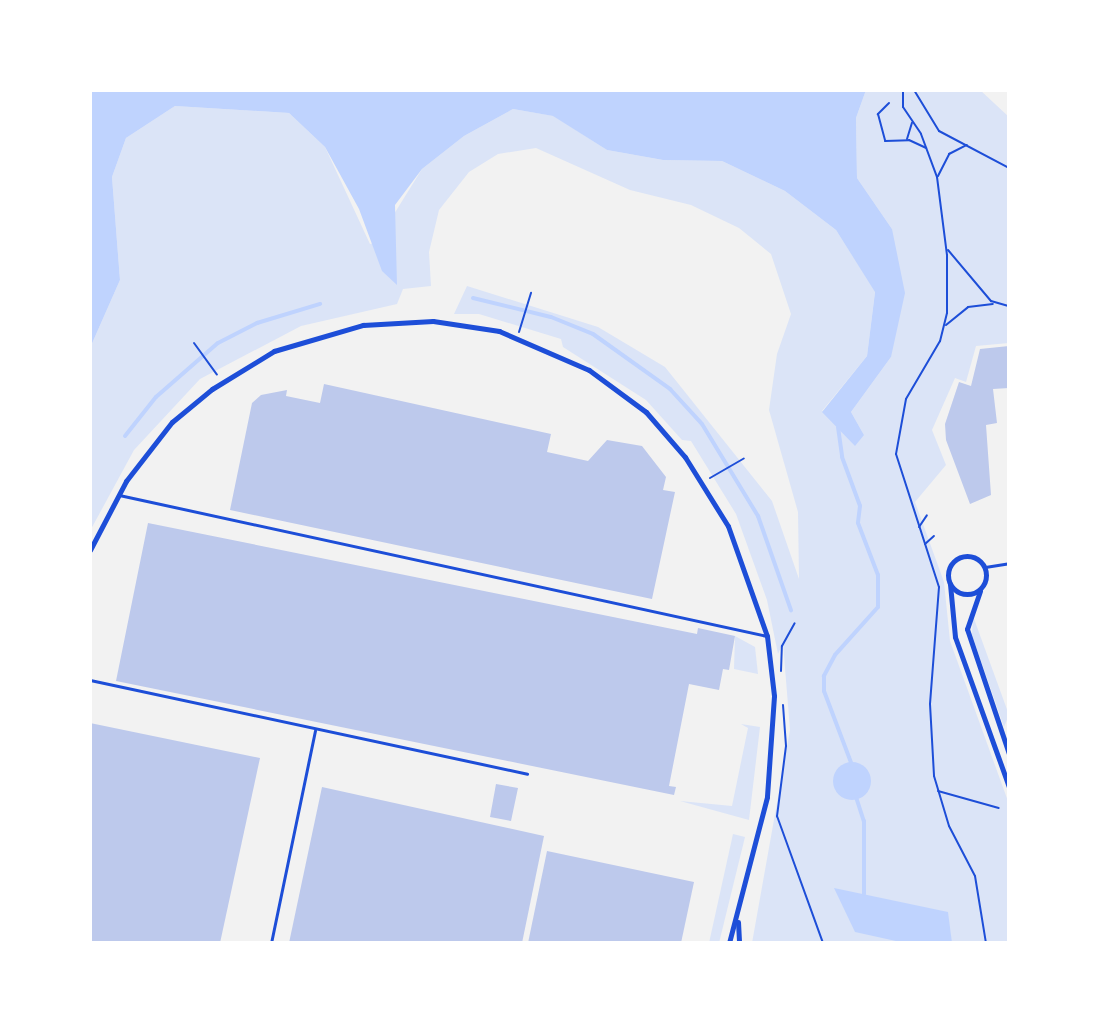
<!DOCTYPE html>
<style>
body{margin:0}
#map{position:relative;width:1099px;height:1033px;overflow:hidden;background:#f2f2f2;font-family:Raleway,sans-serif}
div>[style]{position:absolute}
.green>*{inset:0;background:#dbe4f7}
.water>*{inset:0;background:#bfd3fe}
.round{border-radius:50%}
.stream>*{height:4px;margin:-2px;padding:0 2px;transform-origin:2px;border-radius:2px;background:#bfd3fe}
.building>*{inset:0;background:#bdc9ec}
.path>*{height:2px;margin:-1px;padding:0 1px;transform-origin:1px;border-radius:1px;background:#1d4ed8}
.service>*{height:3px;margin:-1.5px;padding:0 1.5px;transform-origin:1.5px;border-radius:1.5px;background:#1d4ed8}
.minor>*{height:5px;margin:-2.5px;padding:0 2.5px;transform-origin:2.5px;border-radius:2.5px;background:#1d4ed8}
.minor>.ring{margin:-2.5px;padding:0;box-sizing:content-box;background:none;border:5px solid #1d4ed8;border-radius:50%}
span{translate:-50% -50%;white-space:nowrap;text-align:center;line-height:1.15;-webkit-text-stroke:8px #fff;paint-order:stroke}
.frame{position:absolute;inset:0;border:92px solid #fff;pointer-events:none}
</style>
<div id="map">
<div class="green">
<div style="clip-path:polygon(866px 90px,980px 90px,1009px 117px,1009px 343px,976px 346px,966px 382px,955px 378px,932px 430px,946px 465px,915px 502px,944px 582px,950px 641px,1009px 804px,1009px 943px,752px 943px,790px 730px,783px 643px,778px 654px,767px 600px,736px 514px,691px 441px,682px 440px,646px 400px,563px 347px,561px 339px,479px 314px,454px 314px,467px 286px,598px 327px,665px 367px,772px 501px,799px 579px,798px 512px,769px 410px,777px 354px,791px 314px,771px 254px,739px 228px,691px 205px,630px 190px,536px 148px,498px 154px,469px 172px,439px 210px,429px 252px,431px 286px,403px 289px,397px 304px,301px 326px,200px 379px,134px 450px,90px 531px,90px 348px,120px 280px,112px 177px,126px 138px,175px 106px,289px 113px,325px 147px,370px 244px,376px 243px,422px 169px,464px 136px,513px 109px,554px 116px,607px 150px,663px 160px,722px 161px,785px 191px,836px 230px,875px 291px,867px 356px,822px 411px,864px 435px,851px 412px,891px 357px,892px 229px,857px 178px,856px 118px)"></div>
<div style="clip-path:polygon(973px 616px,1009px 715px,1004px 727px,972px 635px)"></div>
<div style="clip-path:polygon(735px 636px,755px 647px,758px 674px,734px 669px)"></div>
<div style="clip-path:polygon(741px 724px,760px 727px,749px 820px,680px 801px,732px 806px,748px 728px)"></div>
<div style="clip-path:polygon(733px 834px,745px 837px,719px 943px,709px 943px)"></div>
</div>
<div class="water">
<div style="clip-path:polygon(90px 90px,866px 90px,856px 118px,857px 178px,892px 229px,905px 293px,891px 357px,851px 412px,864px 435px,855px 446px,822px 412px,867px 356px,875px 292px,836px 230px,785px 191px,722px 161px,663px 160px,607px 150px,553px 116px,513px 109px,464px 136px,422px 169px,395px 205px,397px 285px,382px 271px,359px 209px,325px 147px,289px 113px,175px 106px,126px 138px,112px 177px,120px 280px,90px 348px)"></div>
<div class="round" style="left:833px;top:762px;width:38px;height:38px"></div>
<div style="clip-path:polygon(834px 888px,948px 912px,952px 943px,905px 943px,855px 932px)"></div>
</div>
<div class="stream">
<div style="left:473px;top:298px;width:80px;rotate:13.7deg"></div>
<div style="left:551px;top:317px;width:45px;rotate:22deg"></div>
<div style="left:593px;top:334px;width:95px;rotate:35.5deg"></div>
<div style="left:670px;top:389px;width:47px;rotate:47.6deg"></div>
<div style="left:702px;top:424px;width:108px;rotate:58.7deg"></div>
<div style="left:758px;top:516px;width:100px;rotate:70.7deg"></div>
<div style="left:838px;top:427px;width:30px;rotate:82deg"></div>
<div style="left:842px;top:457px;width:52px;rotate:69.8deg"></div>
<div style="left:860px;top:506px;width:17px;rotate:97deg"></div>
<div style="left:858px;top:523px;width:56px;rotate:69deg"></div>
<div style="left:878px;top:575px;width:32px;rotate:90deg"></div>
<div style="left:878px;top:607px;width:64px;rotate:131.9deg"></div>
<div style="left:835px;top:655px;width:24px;rotate:118deg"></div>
<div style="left:824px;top:676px;width:15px;rotate:90deg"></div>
<div style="left:824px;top:691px;width:79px;rotate:69.3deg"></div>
<div style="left:125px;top:436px;width:50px;rotate:-51.5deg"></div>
<div style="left:156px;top:397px;width:82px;rotate:-41.1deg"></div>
<div style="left:218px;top:343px;width:44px;rotate:-27.1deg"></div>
<div style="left:257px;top:323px;width:66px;rotate:-16.8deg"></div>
<div style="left:856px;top:797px;width:25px;rotate:72deg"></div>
<div style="left:864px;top:821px;width:73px;rotate:90deg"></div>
</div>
<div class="building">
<div style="clip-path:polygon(1009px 346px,1009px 388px,993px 389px,997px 423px,986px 425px,991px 495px,970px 504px,946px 440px,945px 424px,959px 382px,971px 386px,980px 349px)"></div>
<div style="clip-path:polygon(324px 384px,551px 434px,547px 452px,588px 461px,607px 440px,642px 446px,666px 477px,663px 490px,675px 492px,652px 599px,230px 510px,252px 403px,261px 395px,287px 390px,286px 396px,320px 403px)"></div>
<div style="clip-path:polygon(148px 523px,697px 634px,698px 628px,735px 636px,729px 670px,723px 669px,719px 690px,689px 684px,669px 786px,676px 787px,674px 795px,116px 681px)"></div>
<div style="clip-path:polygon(90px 723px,260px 758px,220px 943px,90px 943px)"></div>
<div style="clip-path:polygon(496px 784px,518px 788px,511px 821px,490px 817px)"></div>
<div style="clip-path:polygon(322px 787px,544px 836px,522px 943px,289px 943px)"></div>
<div style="clip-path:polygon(547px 851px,694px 882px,681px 943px,528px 943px)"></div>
</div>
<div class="path">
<div style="left:903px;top:90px;width:17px;rotate:90deg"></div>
<div style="left:903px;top:107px;width:32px;rotate:56deg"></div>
<div style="left:921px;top:134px;width:46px;rotate:69.6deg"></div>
<div style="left:937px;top:177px;width:79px;rotate:82.7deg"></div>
<div style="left:947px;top:255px;width:58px;rotate:90deg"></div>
<div style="left:947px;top:313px;width:29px;rotate:104deg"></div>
<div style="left:940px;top:341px;width:67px;rotate:120.4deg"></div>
<div style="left:906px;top:399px;width:56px;rotate:100.3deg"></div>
<div style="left:896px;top:454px;width:140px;rotate:72.1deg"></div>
<div style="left:939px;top:587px;width:117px;rotate:94.4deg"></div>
<div style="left:930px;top:704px;width:72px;rotate:86.8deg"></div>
<div style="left:934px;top:776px;width:52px;rotate:73.3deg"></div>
<div style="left:949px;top:826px;width:56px;rotate:62.5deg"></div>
<div style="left:975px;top:876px;width:68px;rotate:80.7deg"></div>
<div style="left:914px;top:90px;width:48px;rotate:58.6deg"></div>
<div style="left:939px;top:131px;width:79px;rotate:27.9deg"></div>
<div style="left:889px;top:103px;width:16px;rotate:135deg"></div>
<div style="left:878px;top:114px;width:28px;rotate:75deg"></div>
<div style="left:885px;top:141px;width:24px;rotate:-2deg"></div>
<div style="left:909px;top:140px;width:19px;rotate:25deg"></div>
<div style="left:907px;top:139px;width:17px;rotate:-73deg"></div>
<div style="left:938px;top:176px;width:25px;rotate:-63deg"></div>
<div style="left:949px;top:154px;width:20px;rotate:-27deg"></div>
<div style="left:948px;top:250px;width:67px;rotate:49.9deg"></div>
<div style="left:991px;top:301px;width:19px;rotate:16deg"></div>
<div style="left:946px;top:325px;width:28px;rotate:-39deg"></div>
<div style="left:968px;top:307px;width:25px;rotate:-7deg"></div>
<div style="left:519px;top:332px;width:41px;rotate:-72.9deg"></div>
<div style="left:194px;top:343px;width:39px;rotate:54deg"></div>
<div style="left:710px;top:478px;width:39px;rotate:-30deg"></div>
<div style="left:919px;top:527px;width:14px;rotate:-56deg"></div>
<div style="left:925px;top:544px;width:12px;rotate:-42deg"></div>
<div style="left:781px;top:671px;width:25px;rotate:-88deg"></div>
<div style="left:782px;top:646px;width:26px;rotate:-61deg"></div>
<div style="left:783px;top:705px;width:41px;rotate:85.8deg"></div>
<div style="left:786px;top:746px;width:71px;rotate:97.3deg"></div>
<div style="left:777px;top:816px;width:135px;rotate:70.1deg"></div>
<div style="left:938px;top:791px;width:63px;rotate:15.6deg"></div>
</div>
<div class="service">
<div style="left:119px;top:495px;width:663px;rotate:12.28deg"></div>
<div style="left:985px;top:567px;width:24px;rotate:-9deg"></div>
<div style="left:90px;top:680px;width:447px;rotate:12.1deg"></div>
<div style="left:271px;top:943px;width:217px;rotate:-78.3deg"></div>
</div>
<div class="minor">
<div style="left:90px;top:550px;width:78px;rotate:-62.4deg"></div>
<div style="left:126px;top:481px;width:75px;rotate:-52.1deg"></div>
<div style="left:172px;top:422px;width:52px;rotate:-39.5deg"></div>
<div style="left:212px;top:389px;width:73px;rotate:-31.5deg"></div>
<div style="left:274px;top:351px;width:93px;rotate:-16.3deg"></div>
<div style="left:363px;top:325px;width:70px;rotate:-3.3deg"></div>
<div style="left:433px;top:321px;width:67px;rotate:8.6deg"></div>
<div style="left:499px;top:331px;width:98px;rotate:23.4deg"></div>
<div style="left:589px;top:370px;width:71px;rotate:36.4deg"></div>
<div style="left:646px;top:412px;width:60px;rotate:49.1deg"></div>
<div style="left:685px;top:457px;width:81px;rotate:58.1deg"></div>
<div style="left:728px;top:526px;width:117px;rotate:70.5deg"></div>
<div style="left:767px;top:636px;width:60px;rotate:83.3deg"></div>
<div style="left:774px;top:696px;width:101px;rotate:94deg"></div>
<div style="left:767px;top:797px;width:151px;rotate:104.6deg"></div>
<div class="ring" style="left:948px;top:556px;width:33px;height:33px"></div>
<div style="left:950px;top:584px;width:53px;rotate:84.6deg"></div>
<div style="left:955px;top:637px;width:159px;rotate:70.2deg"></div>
<div style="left:980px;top:591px;width:40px;rotate:108.9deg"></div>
<div style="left:967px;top:629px;width:132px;rotate:71.4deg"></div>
<div style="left:738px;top:922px;width:21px;rotate:87deg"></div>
</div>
<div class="frame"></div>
</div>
